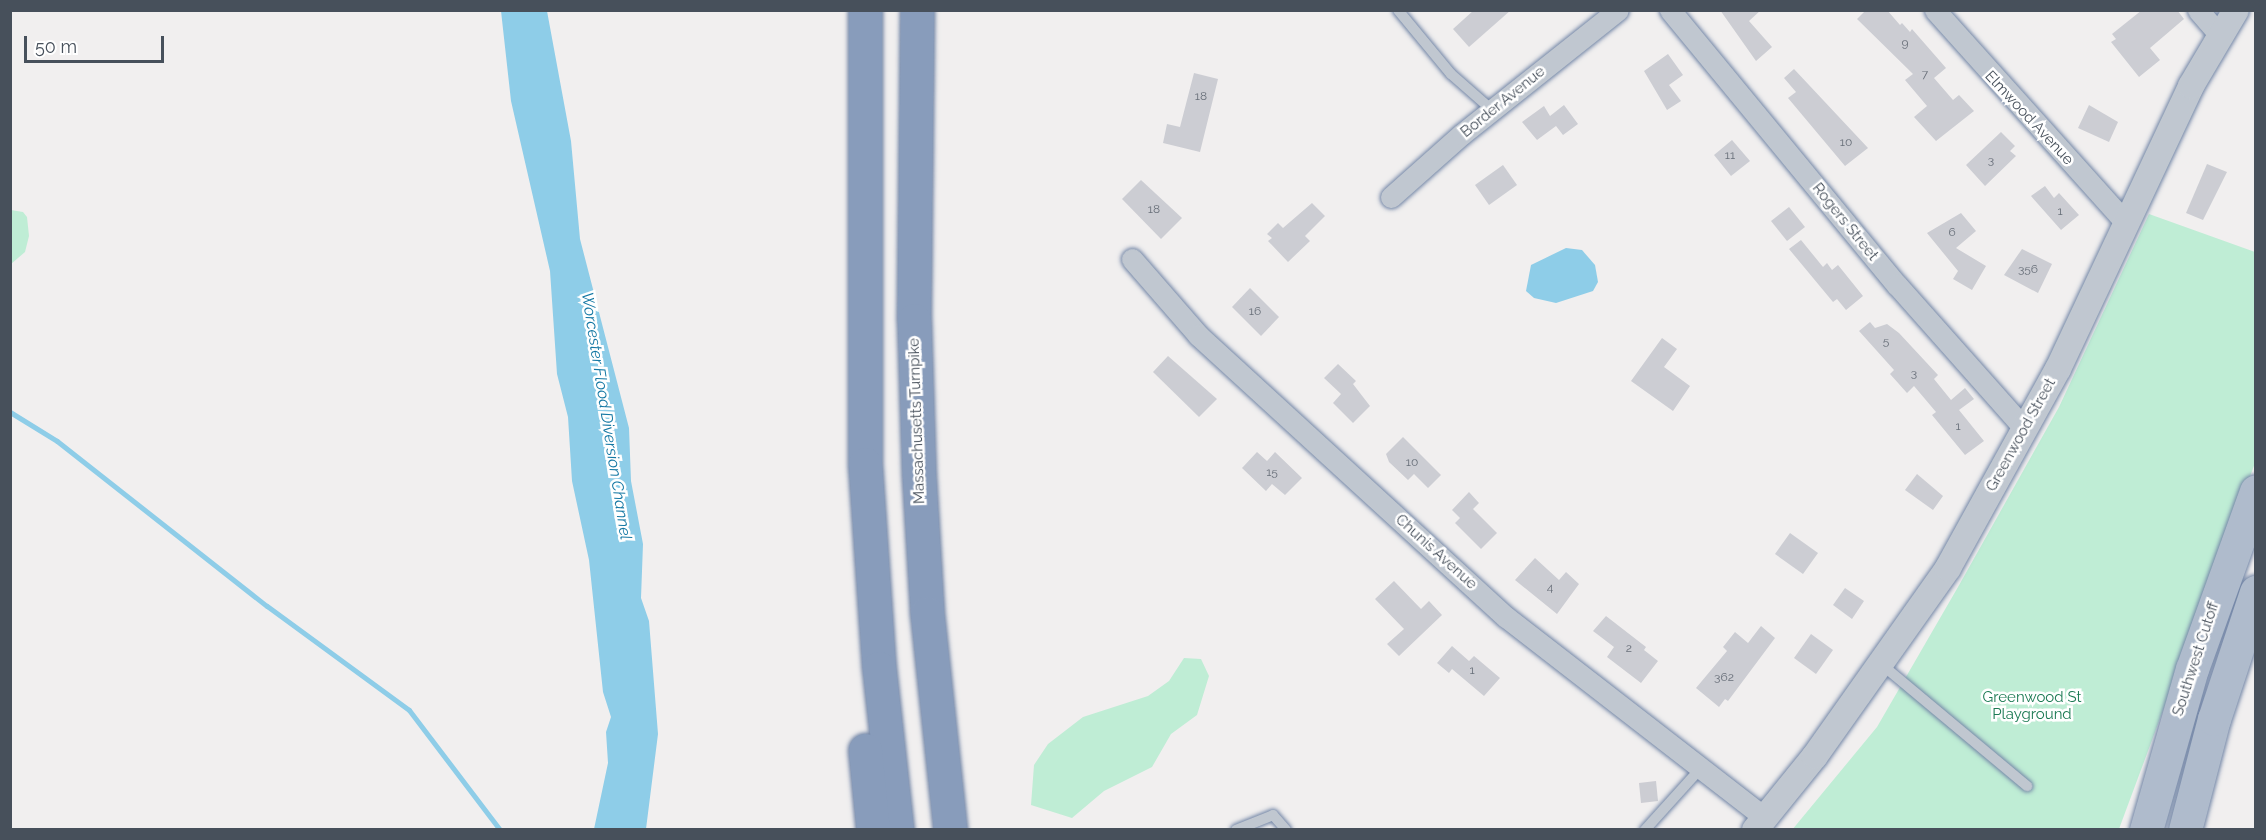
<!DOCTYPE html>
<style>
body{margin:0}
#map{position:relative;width:2266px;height:840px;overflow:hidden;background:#f1efef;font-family:Raleway,sans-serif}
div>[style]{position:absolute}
.green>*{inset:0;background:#bfedd5}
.water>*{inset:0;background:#8ecde8}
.stream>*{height:5px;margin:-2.5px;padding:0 2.5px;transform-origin:2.5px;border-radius:2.5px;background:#8ecde8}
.building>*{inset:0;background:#cccdd3}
.roads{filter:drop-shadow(0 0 2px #7487a7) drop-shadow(0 0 2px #7487a7)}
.service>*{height:10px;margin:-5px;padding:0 5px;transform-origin:5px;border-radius:5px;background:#c0c7d0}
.minor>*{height:21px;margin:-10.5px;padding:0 10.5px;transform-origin:10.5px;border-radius:10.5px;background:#c0c7d0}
.tertiary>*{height:26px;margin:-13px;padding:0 13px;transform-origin:13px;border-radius:13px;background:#c0c7d0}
.primary>*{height:33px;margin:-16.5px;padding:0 16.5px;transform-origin:16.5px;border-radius:16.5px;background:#afbbcc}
.motorway>*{height:33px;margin:-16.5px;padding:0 16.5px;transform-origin:16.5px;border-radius:16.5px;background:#889cbb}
span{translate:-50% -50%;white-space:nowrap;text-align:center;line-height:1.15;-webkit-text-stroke:5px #fff;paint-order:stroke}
.number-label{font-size:12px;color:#686f79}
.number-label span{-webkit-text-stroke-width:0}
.street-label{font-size:15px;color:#47505b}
.park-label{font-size:15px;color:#1b7a53}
.water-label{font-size:16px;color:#1377a3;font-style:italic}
.frame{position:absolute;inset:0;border:12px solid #47505b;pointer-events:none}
.scale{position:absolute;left:24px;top:36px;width:140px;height:27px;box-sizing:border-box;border:3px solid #47505b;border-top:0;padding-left:8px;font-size:18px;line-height:21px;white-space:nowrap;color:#47505b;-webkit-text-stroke:4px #fff;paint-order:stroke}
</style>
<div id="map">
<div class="green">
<div style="clip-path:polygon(11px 210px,23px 212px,27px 217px,29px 236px,25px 252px,11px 264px)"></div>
<div style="clip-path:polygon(2149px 214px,2255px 252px,2255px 463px,2119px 829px,1792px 830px,1877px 727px,1958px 587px,2059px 407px)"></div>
<div style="clip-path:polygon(1184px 658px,1201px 659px,1209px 676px,1197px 715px,1171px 734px,1152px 767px,1104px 791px,1072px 818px,1031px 805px,1034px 765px,1048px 744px,1083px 717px,1148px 696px,1169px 681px)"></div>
</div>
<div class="water">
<div style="clip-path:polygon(501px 11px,547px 11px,571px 141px,580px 239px,629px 428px,631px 481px,643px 544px,641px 598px,649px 621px,658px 734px,646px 829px,594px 829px,608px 763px,606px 732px,611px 717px,603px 692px,589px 560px,572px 481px,568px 417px,557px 374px,550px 271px,511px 101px)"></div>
<div style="clip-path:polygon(1566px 248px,1582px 250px,1595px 265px,1598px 282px,1593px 291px,1556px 303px,1534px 298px,1526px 291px,1531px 265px)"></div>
</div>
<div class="stream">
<div style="left:10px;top:412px;width:55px;rotate:31.7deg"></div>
<div style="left:57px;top:441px;width:267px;rotate:38.2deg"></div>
<div style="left:267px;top:606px;width:176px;rotate:36.2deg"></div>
<div style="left:409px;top:710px;width:151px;rotate:52.8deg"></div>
</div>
<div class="building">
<div style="clip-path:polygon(1474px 10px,1511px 10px,1469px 47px,1453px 29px)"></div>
<div style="clip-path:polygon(1720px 10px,1761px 10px,1749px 21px,1772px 47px,1756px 61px)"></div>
<div style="clip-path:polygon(1866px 10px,1887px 10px,1900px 25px,1902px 23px,1910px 32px,1912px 29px,1946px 68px,1934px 78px,1953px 100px,1959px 95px,1974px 111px,1936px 141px,1914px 117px,1927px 106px,1905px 80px,1913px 74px,1857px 19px)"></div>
<div style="clip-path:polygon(2142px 10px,2177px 10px,2184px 19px,2150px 48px,2160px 60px,2139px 77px,2111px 42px,2116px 39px,2112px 34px)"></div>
<div style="clip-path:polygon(1668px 54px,1683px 75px,1669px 85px,1681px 101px,1667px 110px,1644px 71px)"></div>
<div style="clip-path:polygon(1794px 69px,1868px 148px,1845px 166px,1788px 98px,1796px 92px,1784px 78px)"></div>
<div style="clip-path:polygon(1194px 73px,1218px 79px,1200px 152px,1163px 143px,1167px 124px,1180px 127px)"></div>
<div style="clip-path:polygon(1564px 105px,1578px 124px,1563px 135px,1556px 126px,1537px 140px,1522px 122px,1544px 106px,1550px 116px)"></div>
<div style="clip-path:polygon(2089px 105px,2118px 122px,2109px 142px,2078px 128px)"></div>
<div style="clip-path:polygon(2001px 132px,2015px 146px,2010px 151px,2016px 156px,1985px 186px,1966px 165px)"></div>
<div style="clip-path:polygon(1732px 140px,1750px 161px,1731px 176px,1714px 155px)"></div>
<div style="clip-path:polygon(2207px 164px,2227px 172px,2203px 220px,2186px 213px)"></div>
<div style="clip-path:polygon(1503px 165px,1517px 185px,1489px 205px,1475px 185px)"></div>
<div style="clip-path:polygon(1141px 180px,1182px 218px,1161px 239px,1122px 199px)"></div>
<div style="clip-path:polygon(2045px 186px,2054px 198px,2059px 193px,2079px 215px,2061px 230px,2031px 196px)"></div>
<div style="clip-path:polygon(1312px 203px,1325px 216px,1305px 236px,1310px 241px,1288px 262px,1268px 241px,1272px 238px,1267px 234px,1278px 223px,1283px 228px)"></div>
<div style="clip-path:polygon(1789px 207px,1805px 227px,1787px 241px,1771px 221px)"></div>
<div style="clip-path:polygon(1961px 213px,1976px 231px,1956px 248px,1986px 266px,1972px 290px,1953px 279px,1958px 271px,1927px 233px)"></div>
<div style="clip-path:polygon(1801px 240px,1823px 267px,1827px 263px,1832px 270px,1838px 265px,1863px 296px,1846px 310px,1837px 299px,1833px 302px,1789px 249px)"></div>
<div style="clip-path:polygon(2022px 249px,2052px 264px,2038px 293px,2004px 275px)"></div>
<div style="clip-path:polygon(1250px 288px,1279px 317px,1261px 336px,1232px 307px)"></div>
<div style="clip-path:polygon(1870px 322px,1875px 328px,1887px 324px,1899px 333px,1938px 375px,1934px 379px,1951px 400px,1965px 388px,1974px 399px,1959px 410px,1984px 441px,1965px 455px,1932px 415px,1936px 412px,1914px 386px,1907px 393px,1890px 374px,1894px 370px,1859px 331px)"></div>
<div style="clip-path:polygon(1662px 338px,1677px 349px,1664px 367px,1690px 386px,1673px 411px,1631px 381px)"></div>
<div style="clip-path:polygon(1168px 356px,1217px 399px,1199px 417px,1153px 372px)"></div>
<div style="clip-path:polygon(1338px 364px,1356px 381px,1353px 384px,1370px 406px,1353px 423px,1333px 403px,1341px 394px,1324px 378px)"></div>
<div style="clip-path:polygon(1403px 437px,1441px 475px,1428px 488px,1414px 474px,1408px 480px,1389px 462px,1386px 454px)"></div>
<div style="clip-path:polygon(1257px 452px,1267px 461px,1275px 452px,1302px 478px,1285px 495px,1272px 484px,1266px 491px,1242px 468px)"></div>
<div style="clip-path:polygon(1917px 474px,1943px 496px,1933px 510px,1905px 490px)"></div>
<div style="clip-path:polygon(1469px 492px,1479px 503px,1473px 509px,1497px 533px,1481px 549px,1455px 523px,1460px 518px,1452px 510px)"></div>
<div style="clip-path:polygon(1790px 533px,1818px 553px,1803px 574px,1775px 554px)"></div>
<div style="clip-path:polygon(1535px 558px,1559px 580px,1566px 572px,1579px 584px,1557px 614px,1515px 580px)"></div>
<div style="clip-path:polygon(1394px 581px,1421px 609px,1429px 601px,1442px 615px,1399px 656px,1387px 644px,1404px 629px,1375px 599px)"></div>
<div style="clip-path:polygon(1845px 588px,1864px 601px,1852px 619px,1833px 605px)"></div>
<div style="clip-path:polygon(1606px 616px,1646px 647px,1644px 650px,1658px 661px,1641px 683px,1607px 657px,1614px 647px,1593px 631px)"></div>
<div style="clip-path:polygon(1761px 626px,1775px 638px,1728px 701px,1725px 699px,1719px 707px,1696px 688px,1727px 651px,1723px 647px,1735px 632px,1748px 643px)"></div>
<div style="clip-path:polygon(1811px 634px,1833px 650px,1816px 674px,1794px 658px)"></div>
<div style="clip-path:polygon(1452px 646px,1469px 661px,1474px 656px,1500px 678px,1484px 696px,1452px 669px,1449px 673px,1437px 663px)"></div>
<div style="clip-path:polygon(1656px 781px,1658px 801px,1641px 803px,1639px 783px)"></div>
</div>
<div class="roads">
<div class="service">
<div style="left:1398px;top:10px;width:83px;rotate:50.4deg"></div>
<div style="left:1451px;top:74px;width:55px;rotate:41.3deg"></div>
<div style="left:1880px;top:663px;width:192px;rotate:39.9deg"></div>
<div style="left:1236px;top:830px;width:40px;rotate:-22deg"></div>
<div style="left:1273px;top:815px;width:20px;rotate:49deg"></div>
<div style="left:1645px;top:830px;width:84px;rotate:-47.9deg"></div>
</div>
<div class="minor">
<div style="left:1670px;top:10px;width:357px;rotate:50.5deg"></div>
<div style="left:1897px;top:285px;width:193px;rotate:48.4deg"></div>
<div style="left:1935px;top:10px;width:286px;rotate:48.1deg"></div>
<div style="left:2198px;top:10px;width:33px;rotate:49deg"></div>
<div style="left:1391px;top:197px;width:95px;rotate:-41.6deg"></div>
<div style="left:1462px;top:134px;width:199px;rotate:-38.5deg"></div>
<div style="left:1132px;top:259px;width:101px;rotate:49deg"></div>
<div style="left:1198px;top:335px;width:418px;rotate:42.5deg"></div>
<div style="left:1506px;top:617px;width:328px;rotate:37.8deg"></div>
</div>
<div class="tertiary">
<div style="left:1755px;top:830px;width:95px;rotate:-51deg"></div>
<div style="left:1815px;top:756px;width:230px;rotate:-54.7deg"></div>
<div style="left:1948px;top:568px;width:227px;rotate:-61.1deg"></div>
<div style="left:2058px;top:369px;width:313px;rotate:-64.8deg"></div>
<div style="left:2191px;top:86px;width:88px;rotate:-59.4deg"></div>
</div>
<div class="primary">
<div style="left:2146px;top:830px;width:167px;rotate:-74.1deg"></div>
<div style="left:2192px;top:669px;width:189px;rotate:-70.2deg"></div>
<div style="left:2185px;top:830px;width:115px;rotate:-75.4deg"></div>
<div style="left:2214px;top:719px;width:134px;rotate:-71.7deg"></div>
</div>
<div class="motorway">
<div style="left:865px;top:10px;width:454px;rotate:90deg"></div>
<div style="left:865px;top:464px;width:204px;rotate:86.1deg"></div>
<div style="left:879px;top:668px;width:163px;rotate:83.7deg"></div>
<div style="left:917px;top:10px;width:310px;rotate:90.6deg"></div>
<div style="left:914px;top:320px;width:157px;rotate:88.2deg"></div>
<div style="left:919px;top:477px;width:136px;rotate:86.6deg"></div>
<div style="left:927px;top:613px;width:218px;rotate:83.9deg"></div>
<div style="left:865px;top:750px;width:80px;rotate:84.3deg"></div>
</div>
</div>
<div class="number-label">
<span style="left:1905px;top:44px">9</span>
<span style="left:1925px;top:75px">7</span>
<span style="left:1201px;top:97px">18</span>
<span style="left:1846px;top:143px">10</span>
<span style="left:1730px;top:156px">11</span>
<span style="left:1991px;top:161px">3</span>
<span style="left:1154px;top:210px">18</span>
<span style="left:2060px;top:212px">1</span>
<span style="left:1952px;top:233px">6</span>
<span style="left:2028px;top:270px">356</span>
<span style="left:1255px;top:312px">16</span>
<span style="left:1886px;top:342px">5</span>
<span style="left:1914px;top:374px">3</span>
<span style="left:1958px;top:427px">1</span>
<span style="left:1412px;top:463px">10</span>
<span style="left:1272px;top:473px">15</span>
<span style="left:1550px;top:588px">4</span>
<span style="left:1629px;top:649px">2</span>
<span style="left:1472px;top:671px">1</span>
<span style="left:1724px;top:678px">362</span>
</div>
<div class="street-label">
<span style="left:1503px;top:102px;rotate:-39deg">Border Avenue</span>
<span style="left:2029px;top:118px;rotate:47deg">Elmwood Avenue</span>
<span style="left:1845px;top:222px;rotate:51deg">Rogers Street</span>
<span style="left:917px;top:421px;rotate:-92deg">Massachusetts Turnpike</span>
<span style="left:2021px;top:435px;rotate:-61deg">Greenwood Street</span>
<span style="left:1436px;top:552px;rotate:42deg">Chunis Avenue</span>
<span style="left:2196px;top:659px;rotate:-72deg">Southwest Cutoff</span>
</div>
<div class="park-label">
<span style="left:2032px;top:706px">Greenwood St<br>Playground</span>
</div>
<div class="water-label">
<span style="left:606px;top:416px;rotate:81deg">Worcester Flood Diversion Channel</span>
</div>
<div class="frame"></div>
<div class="scale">50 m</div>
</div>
